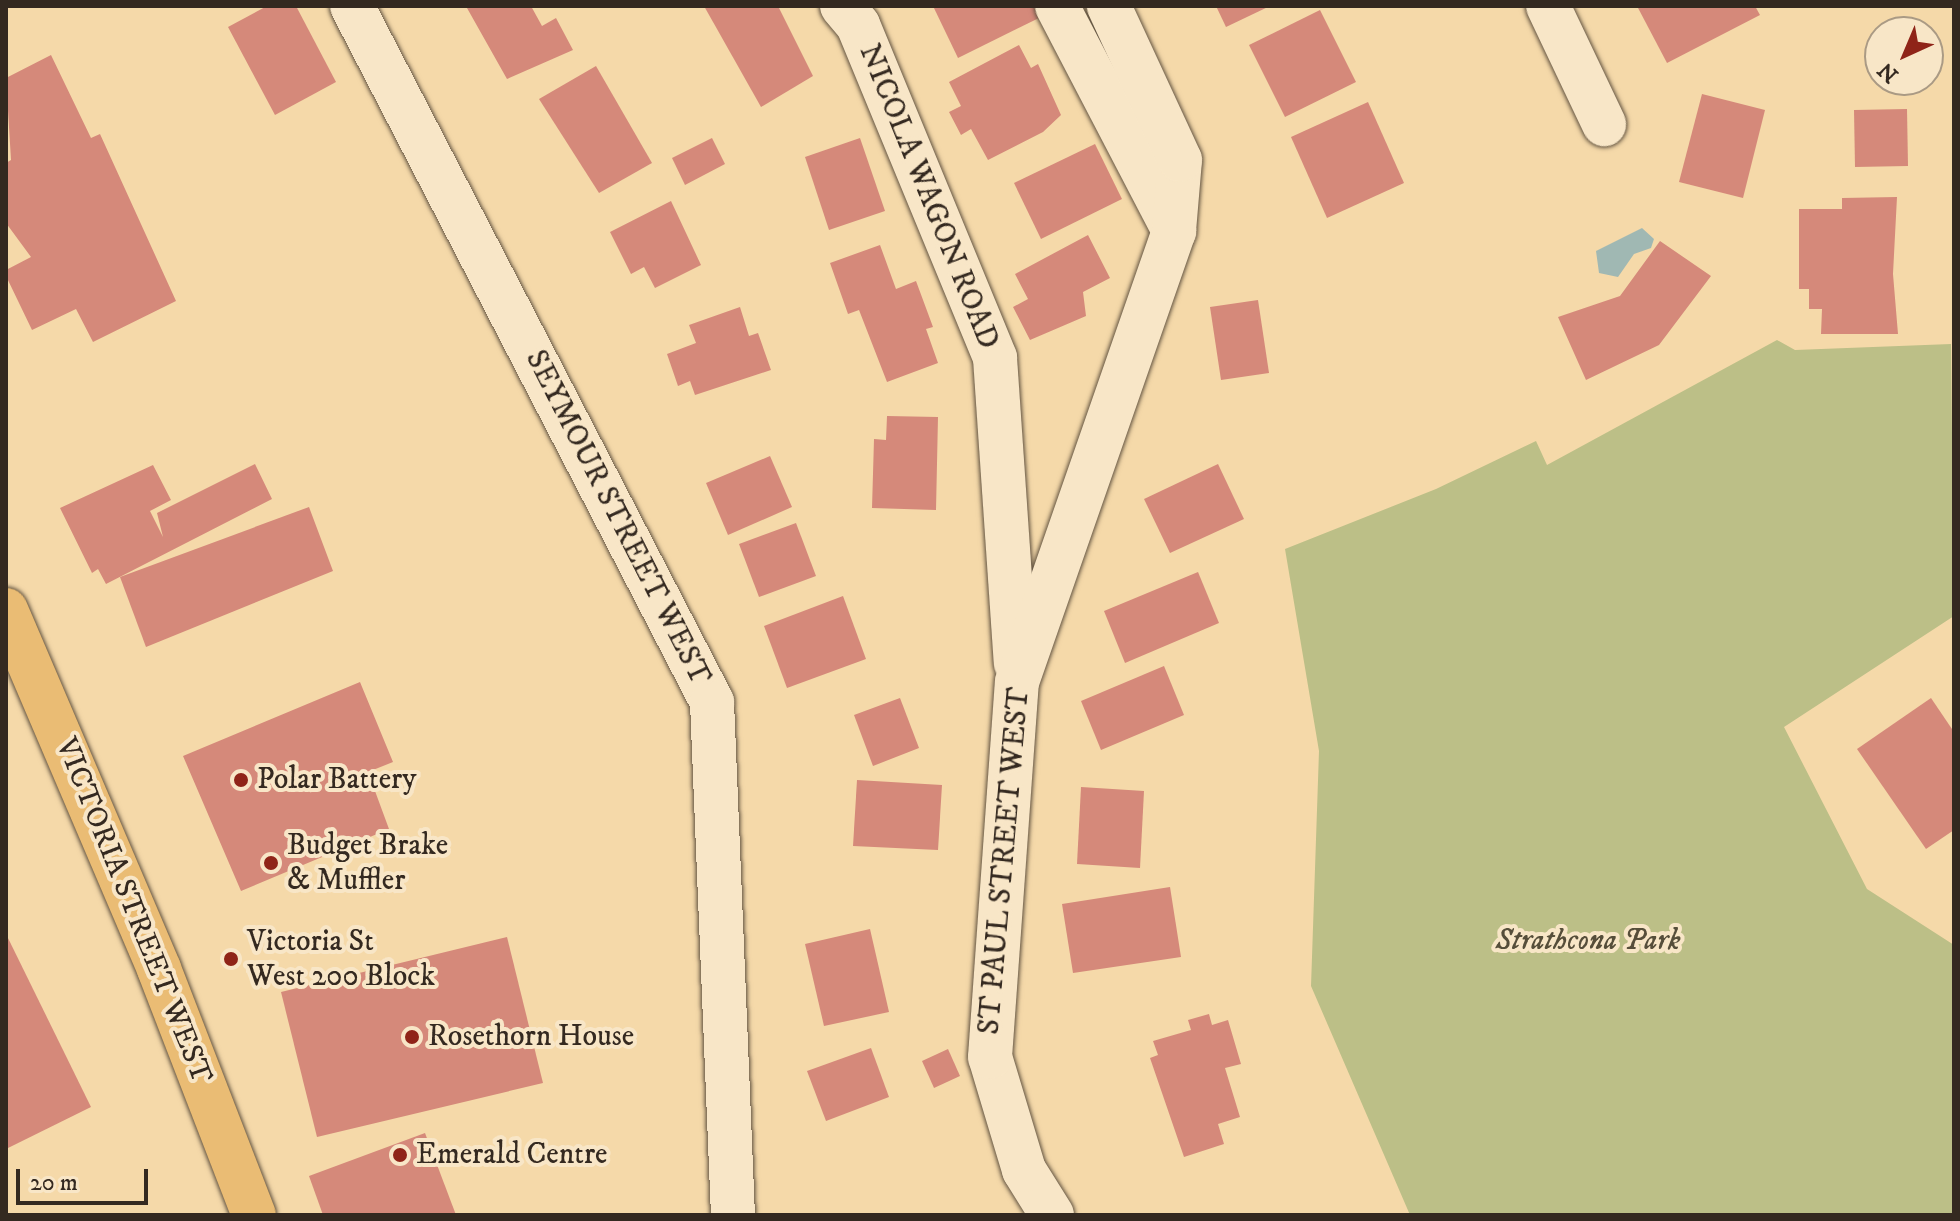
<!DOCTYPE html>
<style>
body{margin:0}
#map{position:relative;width:1960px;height:1221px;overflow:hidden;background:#f5d9a9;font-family:"IM FELL DW Pica",serif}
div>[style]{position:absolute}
.green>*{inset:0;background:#bcbf87}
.water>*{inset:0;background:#a0b8b3}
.building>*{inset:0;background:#d5897a}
.roads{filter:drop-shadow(0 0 2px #645542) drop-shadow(0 0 2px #645542)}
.minor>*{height:44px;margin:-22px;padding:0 22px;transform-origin:22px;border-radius:22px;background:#f8e6c7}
.major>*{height:44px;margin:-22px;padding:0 22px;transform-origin:22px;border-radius:22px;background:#eabc74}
.dots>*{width:22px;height:22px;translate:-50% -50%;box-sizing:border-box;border:4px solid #f8e6c7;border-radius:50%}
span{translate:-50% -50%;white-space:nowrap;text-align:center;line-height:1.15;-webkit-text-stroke:8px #f8e6c7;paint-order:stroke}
.street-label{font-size:30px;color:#342920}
.poi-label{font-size:30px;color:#342920}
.left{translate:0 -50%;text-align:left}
.park-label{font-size:30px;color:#564e3a;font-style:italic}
.frame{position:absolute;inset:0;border:8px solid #342920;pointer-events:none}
.north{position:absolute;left:1864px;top:16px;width:80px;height:80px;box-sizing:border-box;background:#f8e6c7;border:2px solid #aa9a84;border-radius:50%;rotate:224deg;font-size:22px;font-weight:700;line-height:32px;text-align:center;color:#342920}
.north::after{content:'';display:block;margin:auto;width:28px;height:36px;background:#8f2418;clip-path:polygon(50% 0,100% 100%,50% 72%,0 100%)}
.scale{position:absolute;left:16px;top:1169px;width:132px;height:36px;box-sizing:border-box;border:4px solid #342920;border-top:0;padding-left:10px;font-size:24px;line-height:28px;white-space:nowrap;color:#342920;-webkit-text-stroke:6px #f8e6c7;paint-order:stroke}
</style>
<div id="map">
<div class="green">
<div style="clip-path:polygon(1777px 340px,1795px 350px,1951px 344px,1954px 616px,1784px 727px,1867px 889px,1954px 945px,1954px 1215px,1410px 1215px,1311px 986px,1319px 751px,1285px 549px,1436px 489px,1536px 441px,1547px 465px)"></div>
</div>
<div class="water">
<div style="clip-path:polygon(1642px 228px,1654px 239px,1651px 248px,1634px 254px,1618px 277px,1599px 273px,1596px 251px)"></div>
</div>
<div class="building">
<div style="clip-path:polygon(267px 6px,296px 6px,336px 82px,275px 115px,228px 27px)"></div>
<div style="clip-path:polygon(531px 6px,542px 26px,556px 18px,573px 50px,507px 79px,467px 8px)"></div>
<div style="clip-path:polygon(704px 6px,778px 6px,813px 76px,761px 107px)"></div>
<div style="clip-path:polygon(933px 6px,1034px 6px,1039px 18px,958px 58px)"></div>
<div style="clip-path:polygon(1216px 6px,1270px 6px,1226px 27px)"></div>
<div style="clip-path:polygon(1637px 6px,1755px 6px,1760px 15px,1667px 63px)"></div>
<div style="clip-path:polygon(1320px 10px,1356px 82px,1285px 117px,1249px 45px)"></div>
<div style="clip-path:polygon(1019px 45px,1031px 68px,1038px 64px,1061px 115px,1043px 132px,988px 160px,971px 129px,961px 135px,949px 112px,961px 106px,949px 82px)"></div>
<div style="clip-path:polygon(51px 55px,91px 138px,100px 134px,176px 301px,93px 342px,76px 309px,32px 330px,6px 276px,6px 270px,31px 257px,6px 223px,6px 163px,11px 160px,6px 78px)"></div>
<div style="clip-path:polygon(596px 66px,652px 163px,599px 193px,539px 99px)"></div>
<div style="clip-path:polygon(1702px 94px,1765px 110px,1743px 198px,1679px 182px)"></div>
<div style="clip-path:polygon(1368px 102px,1404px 183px,1327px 218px,1291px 137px)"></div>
<div style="clip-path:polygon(1907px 109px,1908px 166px,1855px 167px,1854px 110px)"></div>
<div style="clip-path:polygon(712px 138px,725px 164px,685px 185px,672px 158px)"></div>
<div style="clip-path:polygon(860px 138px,885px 211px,829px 230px,805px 157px)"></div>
<div style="clip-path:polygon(1095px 144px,1122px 199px,1041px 239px,1014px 183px)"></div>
<div style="clip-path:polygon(1897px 197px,1893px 274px,1898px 334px,1821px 334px,1822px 309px,1809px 309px,1809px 289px,1799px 289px,1799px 209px,1842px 209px,1842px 198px)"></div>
<div style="clip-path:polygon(671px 201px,701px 265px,655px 288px,644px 267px,631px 274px,610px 232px)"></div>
<div style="clip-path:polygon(1088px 235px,1110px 278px,1083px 292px,1086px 316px,1030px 340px,1013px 307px,1028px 299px,1015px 274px)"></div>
<div style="clip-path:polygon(1660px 241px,1711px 276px,1659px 345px,1586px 380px,1558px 317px,1620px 296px)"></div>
<div style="clip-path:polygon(880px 245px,896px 289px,916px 281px,933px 327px,926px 329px,938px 363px,887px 382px,859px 310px,848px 314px,830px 263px)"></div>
<div style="clip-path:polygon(1258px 300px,1269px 373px,1221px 380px,1210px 307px)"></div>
<div style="clip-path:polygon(740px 307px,749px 336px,758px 333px,771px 370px,695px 395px,690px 381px,678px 386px,667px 354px,696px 343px,689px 325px)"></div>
<div style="clip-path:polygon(887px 416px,938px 417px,936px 510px,872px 508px,874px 439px,886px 440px)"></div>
<div style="clip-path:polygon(770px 456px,792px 507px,728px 535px,706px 483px)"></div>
<div style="clip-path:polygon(255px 464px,272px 499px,106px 584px,98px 569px,92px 573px,60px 508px,153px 465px,171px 500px,150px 511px,163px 537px,157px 513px)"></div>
<div style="clip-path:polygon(1218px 464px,1244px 519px,1170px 553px,1144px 499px)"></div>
<div style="clip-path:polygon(309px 507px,333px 571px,146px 647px,120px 577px)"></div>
<div style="clip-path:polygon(796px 523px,816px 576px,759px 597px,739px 544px)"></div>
<div style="clip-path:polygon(1198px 572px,1219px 623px,1125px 663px,1104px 611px)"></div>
<div style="clip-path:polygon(843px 596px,866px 659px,787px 688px,764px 626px)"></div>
<div style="clip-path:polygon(1164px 666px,1184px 715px,1101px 750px,1081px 701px)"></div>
<div style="clip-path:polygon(360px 682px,393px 762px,368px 772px,389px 829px,241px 891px,183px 756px)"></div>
<div style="clip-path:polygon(900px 698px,919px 748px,873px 766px,854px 715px)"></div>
<div style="clip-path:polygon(1931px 698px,1954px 732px,1954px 830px,1926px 849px,1857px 749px)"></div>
<div style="clip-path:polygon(857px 780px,942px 785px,938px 850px,853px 846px)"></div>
<div style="clip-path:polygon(1081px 787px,1144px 791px,1140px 868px,1077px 864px)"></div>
<div style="clip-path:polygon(1170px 887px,1181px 957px,1073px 973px,1062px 904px)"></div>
<div style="clip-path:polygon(870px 929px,889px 1012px,824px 1026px,805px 944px)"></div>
<div style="clip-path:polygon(6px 934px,91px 1107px,6px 1149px)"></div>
<div style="clip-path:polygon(507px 937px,543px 1083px,317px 1137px,281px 992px)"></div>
<div style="clip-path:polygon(1209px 1014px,1212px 1025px,1228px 1020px,1241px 1064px,1225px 1068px,1240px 1117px,1218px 1124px,1224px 1144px,1184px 1157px,1150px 1058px,1158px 1055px,1153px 1041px,1191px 1030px,1188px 1020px)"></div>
<div style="clip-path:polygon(871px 1048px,889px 1097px,826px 1121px,807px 1071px)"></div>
<div style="clip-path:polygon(948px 1049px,960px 1076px,934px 1088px,922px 1061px)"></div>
<div style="clip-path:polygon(425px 1133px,456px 1215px,323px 1215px,309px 1176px)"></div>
</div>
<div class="roads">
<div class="minor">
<div style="left:352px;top:6px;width:784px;rotate:62.65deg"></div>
<div style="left:712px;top:702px;width:513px;rotate:87.66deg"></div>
<div style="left:842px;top:6px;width:25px;rotate:50deg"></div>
<div style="left:858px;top:25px;width:360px;rotate:67.6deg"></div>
<div style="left:995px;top:358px;width:306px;rotate:86.1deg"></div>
<div style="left:1057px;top:6px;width:254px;rotate:62.5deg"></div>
<div style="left:1548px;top:6px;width:131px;rotate:64.6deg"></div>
<div style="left:1052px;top:1215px;width:53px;rotate:-121.9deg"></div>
<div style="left:1024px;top:1170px;width:118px;rotate:-106.7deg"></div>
<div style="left:990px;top:1057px;width:376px;rotate:-85.9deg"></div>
<div style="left:1017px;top:682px;width:478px;rotate:-70.8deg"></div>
<div style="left:1174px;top:231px;width:71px;rotate:-85.2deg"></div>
<div style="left:1180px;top:160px;width:170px;rotate:-114.8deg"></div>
</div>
<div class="major">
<div style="left:6px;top:610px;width:390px;rotate:66.9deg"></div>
<div style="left:159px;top:969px;width:264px;rotate:68.9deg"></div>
</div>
</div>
<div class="dots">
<div style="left:241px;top:780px;background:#8f2418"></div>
<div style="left:271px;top:863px;background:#8f2418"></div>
<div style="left:231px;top:959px;background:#8f2418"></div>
<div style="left:412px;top:1037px;background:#8f2418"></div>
<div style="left:400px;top:1155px;background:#8f2418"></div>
</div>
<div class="street-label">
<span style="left:928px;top:197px;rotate:68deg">NICOLA WAGON ROAD</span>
<span style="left:617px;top:518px;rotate:63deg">SEYMOUR STREET WEST</span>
<span style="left:1005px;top:861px;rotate:-85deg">ST PAUL STREET WEST</span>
<span style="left:133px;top:911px;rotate:68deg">VICTORIA STREET WEST</span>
</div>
<div class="poi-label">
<span class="left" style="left:257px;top:780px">Polar Battery</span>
<span class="left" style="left:287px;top:863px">Budget Brake<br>&amp; Muffler</span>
<span class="left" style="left:247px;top:959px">Victoria St<br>West 200 Block</span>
<span class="left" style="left:428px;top:1037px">Rosethorn House</span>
<span class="left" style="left:416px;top:1155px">Emerald Centre</span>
</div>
<div class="park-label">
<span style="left:1588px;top:941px">Strathcona Park</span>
</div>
<div class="frame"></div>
<div class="north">N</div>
<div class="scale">20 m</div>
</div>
